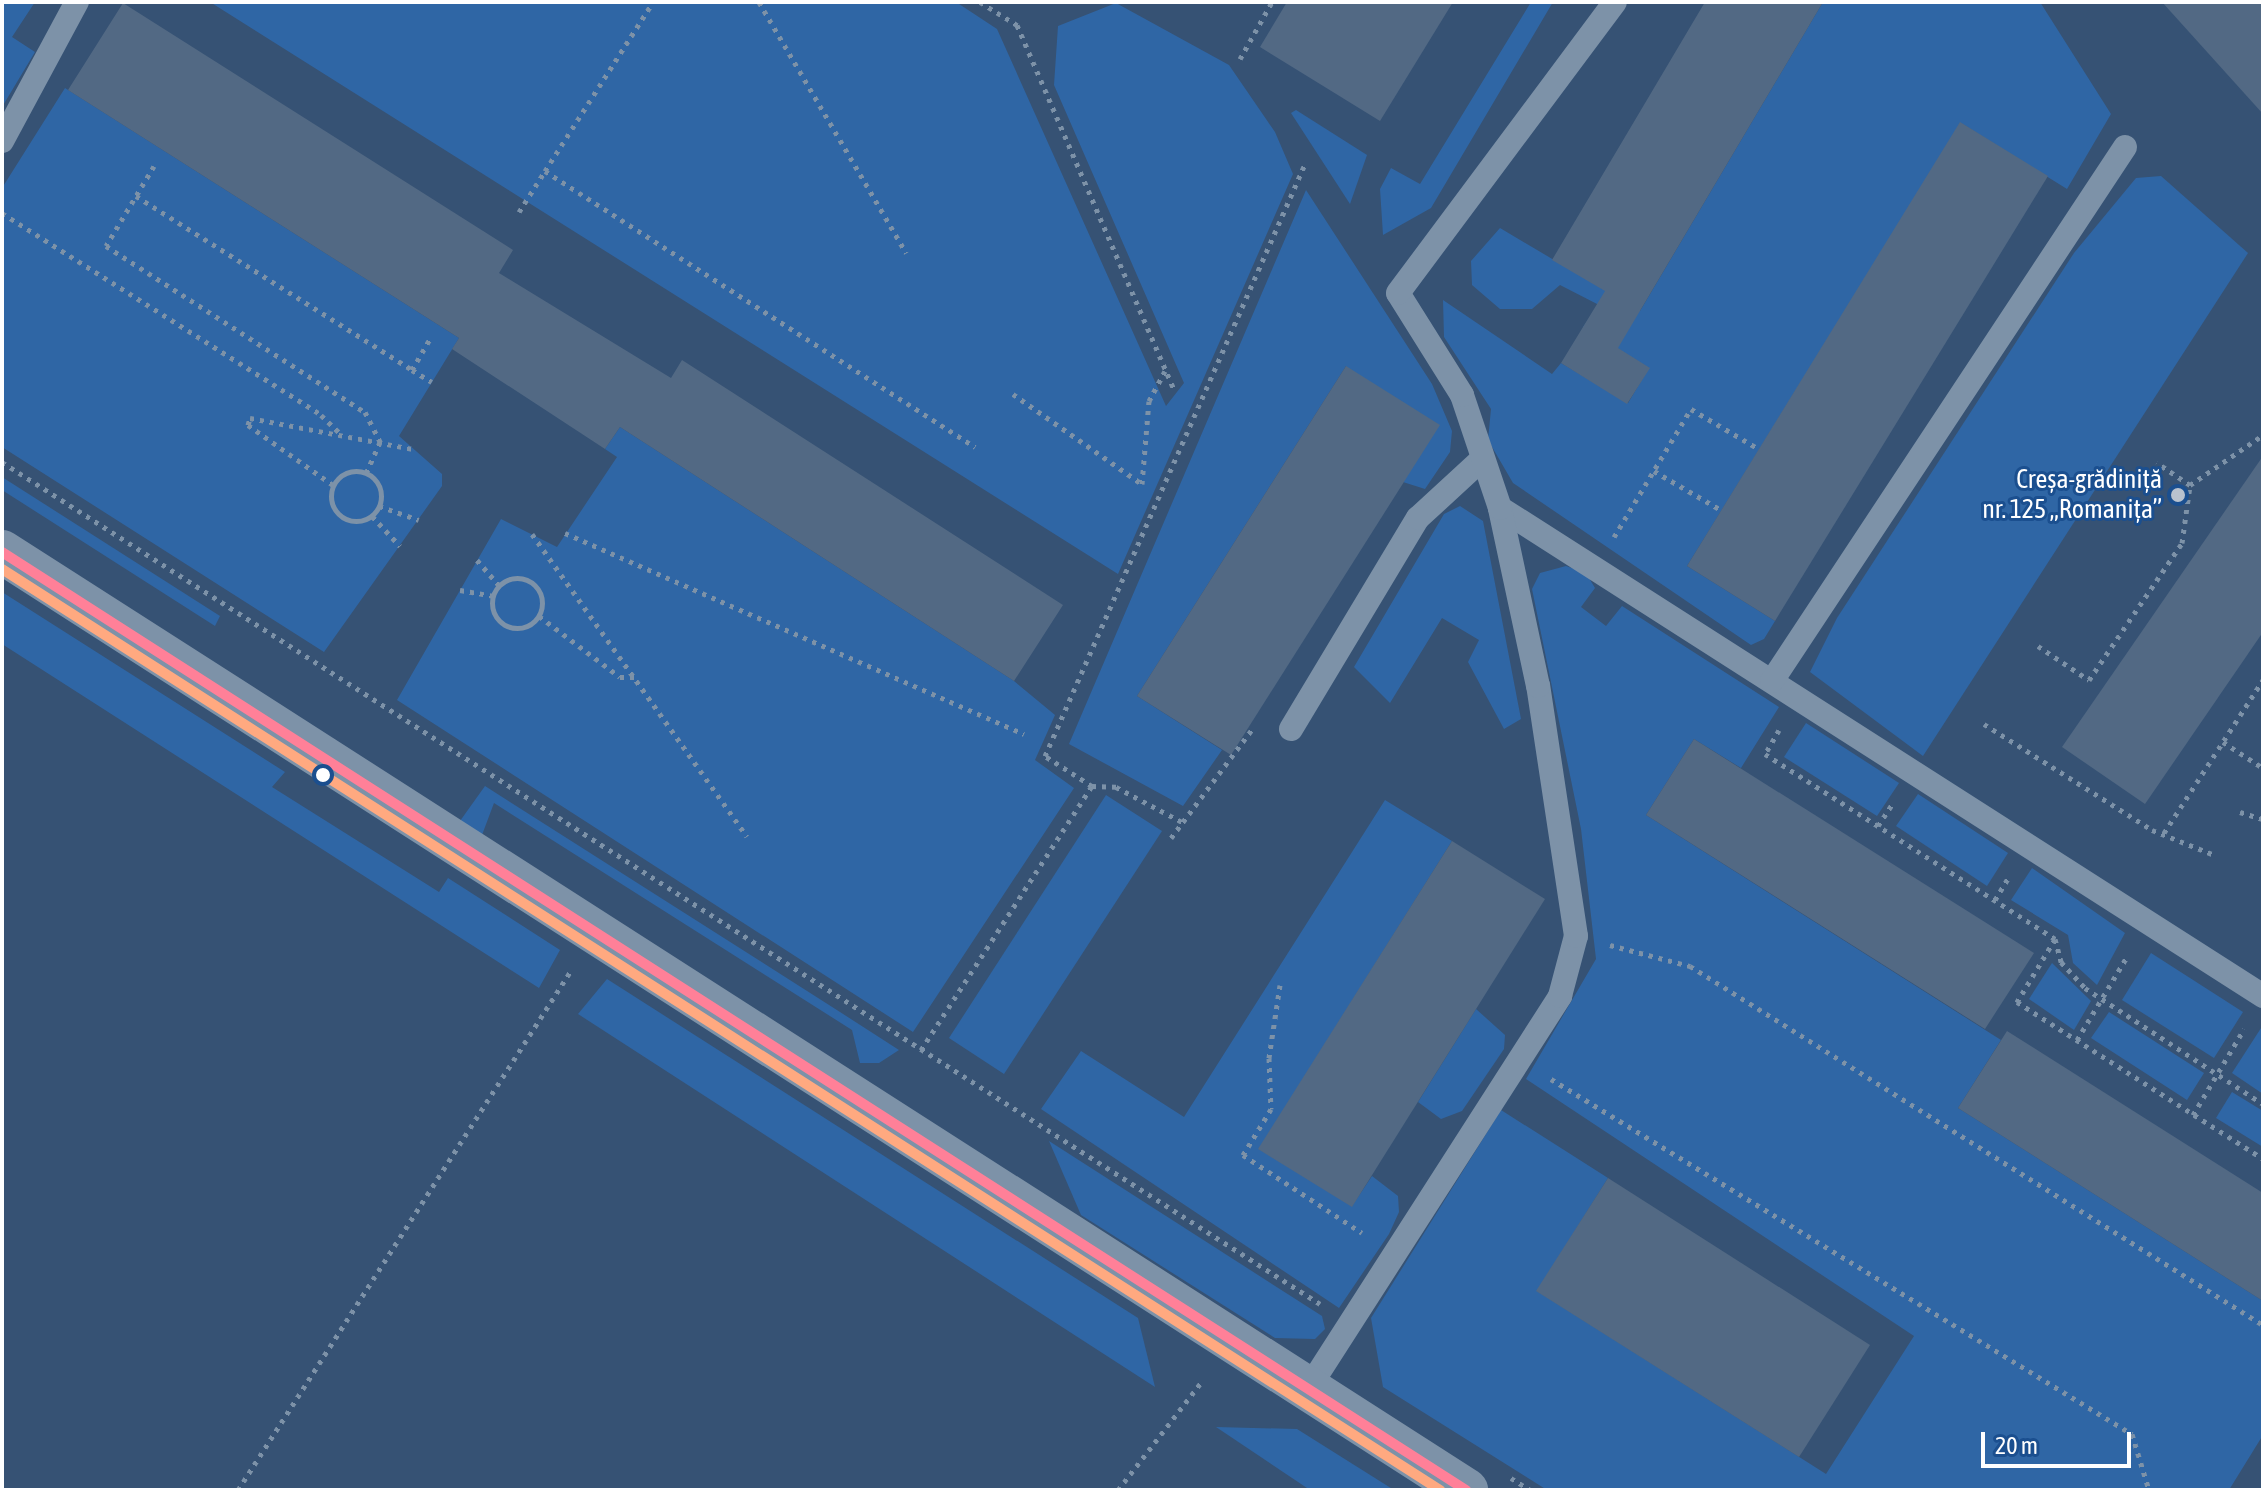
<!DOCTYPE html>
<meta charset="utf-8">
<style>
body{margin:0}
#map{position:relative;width:2265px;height:1492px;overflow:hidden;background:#365274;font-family:"Asap Condensed",sans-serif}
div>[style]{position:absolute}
.green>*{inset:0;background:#2f66a5}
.building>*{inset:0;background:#526984}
.path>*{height:5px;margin-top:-2.5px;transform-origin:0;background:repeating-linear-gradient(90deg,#7d92a8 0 4px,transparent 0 10px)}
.path>.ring{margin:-2.5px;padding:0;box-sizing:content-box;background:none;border:5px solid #7d92a8;border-radius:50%}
.service>*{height:24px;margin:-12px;padding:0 12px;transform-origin:12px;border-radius:12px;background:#7d92a8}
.tertiary>*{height:44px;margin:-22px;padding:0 22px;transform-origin:22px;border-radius:22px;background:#7d92a8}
.bus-1>*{height:10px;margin:-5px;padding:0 5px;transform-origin:5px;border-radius:5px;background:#ff8098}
.bus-2>*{height:10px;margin:-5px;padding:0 5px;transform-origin:5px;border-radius:5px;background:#ffa980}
.dots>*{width:22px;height:22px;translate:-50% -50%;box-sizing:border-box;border:4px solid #1b4f8f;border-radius:50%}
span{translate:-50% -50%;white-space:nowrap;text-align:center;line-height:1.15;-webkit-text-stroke:6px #1b4f8f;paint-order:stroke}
.poi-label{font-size:26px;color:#fff}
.right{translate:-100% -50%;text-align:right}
.frame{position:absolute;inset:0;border:4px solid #fff;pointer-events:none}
.scale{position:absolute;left:1981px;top:1432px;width:150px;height:36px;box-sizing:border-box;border:4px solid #fff;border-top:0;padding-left:10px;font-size:24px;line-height:28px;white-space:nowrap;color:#fff;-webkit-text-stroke:6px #1b4f8f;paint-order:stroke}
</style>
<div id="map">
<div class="green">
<div style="clip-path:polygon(2px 2px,35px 2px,12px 37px,35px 52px,2px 107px)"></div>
<div style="clip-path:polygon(210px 2px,956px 2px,997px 29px,1166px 406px,1184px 383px,1054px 85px,1058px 26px,1116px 3px,1229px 65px,1275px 132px,1293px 174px,1118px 574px)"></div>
<div style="clip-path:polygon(1531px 2px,1553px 2px,1431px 208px,1383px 235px,1380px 189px,1391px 168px,1420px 184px)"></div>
<div style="clip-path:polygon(1823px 2px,2040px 2px,2111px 114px,2067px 189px,1961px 123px,1687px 566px,1775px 621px,1764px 639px,1751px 645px,1513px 483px,1488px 440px,1491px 409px,1444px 337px,1443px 300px,1552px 374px,1561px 363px,1628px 403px,1649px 368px,1583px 327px,1599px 305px,1560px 285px,1532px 309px,1500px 309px,1472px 285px,1471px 261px,1500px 228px,1640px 311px)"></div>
<div style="clip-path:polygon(65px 88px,459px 338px,399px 436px,442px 474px,442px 486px,324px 652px,2px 447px,2px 188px)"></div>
<div style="clip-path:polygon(1296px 110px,1367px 155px,1350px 204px,1291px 113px)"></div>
<div style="clip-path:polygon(2161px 176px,2248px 253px,1923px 756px,1810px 672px,1837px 618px,2074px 253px,2136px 178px)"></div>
<div style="clip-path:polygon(1306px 190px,1432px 384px,1452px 431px,1450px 452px,1425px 489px,1403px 482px,1346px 366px,1137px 696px,1222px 750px,1183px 806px,1069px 744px)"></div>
<div style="clip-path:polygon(620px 427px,1014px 681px,1055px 715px,1035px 760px,1074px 788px,913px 1032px,397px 700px,501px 519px,557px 547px,617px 457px,605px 449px)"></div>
<div style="clip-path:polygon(2px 477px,220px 616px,215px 626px,2px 490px)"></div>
<div style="clip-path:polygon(1460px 506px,1483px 521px,1521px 719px,1504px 729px,1468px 662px,1479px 640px,1442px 618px,1390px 703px,1354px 667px,1444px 514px)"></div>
<div style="clip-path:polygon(1566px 566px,1586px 573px,1595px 588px,1581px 607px,1606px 626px,1622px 606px,1779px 707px,1741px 768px,1694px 739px,1646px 815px,2001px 1040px,1958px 1108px,2263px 1301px,2263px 1435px,2229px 1490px,1547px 1490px,1383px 1387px,1371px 1318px,1501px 1110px,1608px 1178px,1537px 1291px,1826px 1474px,1914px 1336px,1526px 1079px,1596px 959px,1581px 829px,1532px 589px,1540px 573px)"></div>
<div style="clip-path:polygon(2px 592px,285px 772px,272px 787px,439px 892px,448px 878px,560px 950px,539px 988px,2px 644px)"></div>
<div style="clip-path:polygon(1806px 723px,1899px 783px,1877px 816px,1784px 757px)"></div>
<div style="clip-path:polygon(485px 786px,840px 1012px,899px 1050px,879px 1063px,860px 1063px,852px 1030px,494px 803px,482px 835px,460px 821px)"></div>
<div style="clip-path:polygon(1918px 794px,2008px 853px,1987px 886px,1896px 826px)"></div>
<div style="clip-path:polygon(1106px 795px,1162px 831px,1004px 1074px,949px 1038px)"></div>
<div style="clip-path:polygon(1385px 800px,1452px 841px,1259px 1149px,1352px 1206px,1372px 1176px,1398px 1196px,1399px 1212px,1389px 1234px,1339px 1308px,1041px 1109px,1081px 1051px,1184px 1117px)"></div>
<div style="clip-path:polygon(2032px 868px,2125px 933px,2097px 985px,2073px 963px,2068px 935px,2011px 900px)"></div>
<div style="clip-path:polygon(2151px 953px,2243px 1012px,2214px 1058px,2122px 1000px)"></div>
<div style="clip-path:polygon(2052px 963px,2091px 1001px,2074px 1030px,2029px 999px)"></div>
<div style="clip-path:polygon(607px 979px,1138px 1318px,1155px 1387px,578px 1014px)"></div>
<div style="clip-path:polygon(1476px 1009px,1505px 1035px,1504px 1049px,1462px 1111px,1441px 1119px,1418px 1102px)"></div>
<div style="clip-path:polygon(2109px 1012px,2204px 1073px,2187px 1100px,2091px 1038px)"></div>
<div style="clip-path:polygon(2263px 1025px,2263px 1094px,2232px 1073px)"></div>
<div style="clip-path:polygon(2232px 1092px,2263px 1111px,2263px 1147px,2216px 1118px)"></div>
<div style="clip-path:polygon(1049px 1141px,1322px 1316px,1325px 1329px,1315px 1339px,1275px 1338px,1081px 1215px)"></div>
<div style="clip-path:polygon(1216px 1427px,1297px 1429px,1394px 1490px,1310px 1490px)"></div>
</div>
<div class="building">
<div style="clip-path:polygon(1287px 2px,1453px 2px,1380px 121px,1260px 47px)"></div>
<div style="clip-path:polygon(1705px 2px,1823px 2px,1618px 348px,1650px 368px,1627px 404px,1561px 363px,1605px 291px,1552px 260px)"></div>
<div style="clip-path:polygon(2162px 2px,2263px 2px,2263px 114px)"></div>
<div style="clip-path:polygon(123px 3px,513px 250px,499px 273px,671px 378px,682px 360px,1063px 605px,1014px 681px,620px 427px,605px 449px,452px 349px,459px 338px,68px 90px)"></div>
<div style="clip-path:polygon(1960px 122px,2048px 176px,1775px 621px,1687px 566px)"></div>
<div style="clip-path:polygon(1346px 366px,1440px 425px,1231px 755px,1137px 696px)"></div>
<div style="clip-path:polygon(2263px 456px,2263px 632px,2145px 804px,2062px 747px)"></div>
<div style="clip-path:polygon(1694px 739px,2034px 953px,1985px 1029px,1646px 815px)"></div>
<div style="clip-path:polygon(1452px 841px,1545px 899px,1352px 1207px,1258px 1149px)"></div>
<div style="clip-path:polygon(2007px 1031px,2263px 1193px,2263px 1301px,1958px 1108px)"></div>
<div style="clip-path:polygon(1608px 1178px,1870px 1345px,1799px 1457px,1536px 1291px)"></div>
</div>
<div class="path">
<div style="left:759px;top:2px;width:291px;rotate:59.6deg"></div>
<div style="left:980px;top:2px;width:44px;rotate:31.9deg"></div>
<div style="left:1017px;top:25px;width:395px;rotate:66.7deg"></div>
<div style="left:1240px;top:59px;width:65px;rotate:-60.7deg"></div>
<div style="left:154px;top:166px;width:93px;rotate:121deg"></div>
<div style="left:106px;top:246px;width:308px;rotate:32.7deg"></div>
<div style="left:365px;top:412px;width:34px;rotate:63deg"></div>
<div style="left:380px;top:442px;width:35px;rotate:114deg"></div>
<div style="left:545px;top:171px;width:201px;rotate:-57.4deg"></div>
<div style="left:136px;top:196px;width:326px;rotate:32.2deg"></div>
<div style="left:412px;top:370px;width:36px;rotate:-60deg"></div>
<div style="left:519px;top:212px;width:49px;rotate:-57.6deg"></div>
<div style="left:545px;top:171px;width:511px;rotate:32.69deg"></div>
<div style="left:2px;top:213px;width:378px;rotate:32.3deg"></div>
<div style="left:321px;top:415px;width:29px;rotate:44deg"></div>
<div style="left:412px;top:370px;width:23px;rotate:31deg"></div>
<div style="left:1013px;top:394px;width:157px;rotate:34.9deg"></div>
<div style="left:1142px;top:484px;width:83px;rotate:-85.2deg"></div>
<div style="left:1149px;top:401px;width:34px;rotate:-62deg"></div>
<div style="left:2px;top:462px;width:1564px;rotate:32.57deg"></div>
<div class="ring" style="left:331px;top:471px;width:45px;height:45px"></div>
<div style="left:1654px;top:471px;width:78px;rotate:30.2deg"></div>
<div style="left:333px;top:485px;width:104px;rotate:-144.8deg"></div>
<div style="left:248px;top:425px;width:7px;rotate:-74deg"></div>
<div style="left:250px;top:418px;width:165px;rotate:10.8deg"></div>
<div style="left:2190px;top:485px;width:88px;rotate:-34.4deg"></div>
<div style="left:379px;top:506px;width:42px;rotate:19.3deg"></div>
<div style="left:372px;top:516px;width:41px;rotate:47deg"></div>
<div style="left:565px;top:533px;width:501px;rotate:23.65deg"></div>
<div style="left:532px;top:534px;width:371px;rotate:54.6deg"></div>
<div style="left:1614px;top:537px;width:149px;rotate:-59deg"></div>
<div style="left:1691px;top:409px;width:79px;rotate:30.5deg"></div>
<div style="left:477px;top:560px;width:33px;rotate:49deg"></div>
<div class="ring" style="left:492px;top:578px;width:45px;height:45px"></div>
<div style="left:460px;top:590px;width:34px;rotate:10deg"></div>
<div style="left:539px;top:616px;width:101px;rotate:37deg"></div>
<div style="left:620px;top:677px;width:14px"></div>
<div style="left:2038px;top:646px;width:61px;rotate:33.7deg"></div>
<div style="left:2089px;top:680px;width:166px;rotate:-55.8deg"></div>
<div style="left:2182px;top:543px;width:59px;rotate:-82.1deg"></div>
<div style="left:2190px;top:485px;width:40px;rotate:-146deg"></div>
<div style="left:1984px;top:724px;width:199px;rotate:32.2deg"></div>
<div style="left:2152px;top:830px;width:65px;rotate:21.8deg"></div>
<div style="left:1779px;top:730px;width:28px;rotate:120deg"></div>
<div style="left:1765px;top:754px;width:344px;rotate:32.5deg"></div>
<div style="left:2055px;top:939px;width:24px;rotate:75deg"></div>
<div style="left:2061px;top:962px;width:35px;rotate:47deg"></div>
<div style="left:2085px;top:988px;width:212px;rotate:33.1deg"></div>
<div style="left:2223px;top:742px;width:48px;rotate:33deg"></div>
<div style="left:1092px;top:786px;width:24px;rotate:2deg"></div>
<div style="left:1116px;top:787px;width:75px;rotate:27.9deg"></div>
<div style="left:2240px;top:812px;width:24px;rotate:17deg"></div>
<div style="left:1878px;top:826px;width:27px;rotate:-57deg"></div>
<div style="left:2164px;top:833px;width:182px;rotate:-57.1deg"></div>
<div style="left:1171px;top:838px;width:137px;rotate:-53.3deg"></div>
<div style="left:1995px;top:900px;width:27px;rotate:-59deg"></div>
<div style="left:2055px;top:939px;width:74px;rotate:121.1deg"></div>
<div style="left:2017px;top:1002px;width:292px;rotate:32.5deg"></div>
<div style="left:1610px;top:945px;width:83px;rotate:14.7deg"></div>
<div style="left:1690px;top:966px;width:676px;rotate:32.07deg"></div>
<div style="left:1280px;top:985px;width:74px;rotate:98.6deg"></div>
<div style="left:1269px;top:1058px;width:51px;rotate:87.8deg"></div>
<div style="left:1271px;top:1109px;width:54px;rotate:121.3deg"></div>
<div style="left:1243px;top:1155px;width:142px;rotate:33.2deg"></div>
<div style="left:2077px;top:1040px;width:99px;rotate:-59deg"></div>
<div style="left:921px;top:1050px;width:315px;rotate:-57.1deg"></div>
<div style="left:1092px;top:786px;width:56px;rotate:-147.4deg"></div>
<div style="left:1045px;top:756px;width:647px;rotate:-66.29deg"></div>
<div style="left:1551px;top:1079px;width:681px;rotate:31.43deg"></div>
<div style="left:2132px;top:1434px;width:59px;rotate:73.1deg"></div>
<div style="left:2193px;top:1115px;width:100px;rotate:-59.3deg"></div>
<div style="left:1511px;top:1478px;width:22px;rotate:32deg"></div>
<div style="left:238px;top:1490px;width:615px;rotate:-57.34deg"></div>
<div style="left:1118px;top:1490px;width:139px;rotate:-52.3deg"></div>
</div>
<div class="service">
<div style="left:2px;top:141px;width:158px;rotate:-61.7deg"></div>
<div style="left:1500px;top:508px;width:906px;rotate:32.6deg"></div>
<div style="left:1772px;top:681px;width:640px;rotate:-56.53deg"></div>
<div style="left:1291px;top:729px;width:246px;rotate:-59deg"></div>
<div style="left:1418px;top:518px;width:86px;rotate:-42.6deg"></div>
<div style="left:1308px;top:1389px;width:467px;rotate:-57.3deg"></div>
<div style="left:1560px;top:996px;width:62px;rotate:-75.1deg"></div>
<div style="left:1576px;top:936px;width:253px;rotate:-98.6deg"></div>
<div style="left:1538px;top:686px;width:182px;rotate:-102.1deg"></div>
<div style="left:1500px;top:508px;width:119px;rotate:-108.6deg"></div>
<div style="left:1462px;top:395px;width:120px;rotate:-122.1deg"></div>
<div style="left:1398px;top:293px;width:363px;rotate:-53.3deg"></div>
</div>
<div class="tertiary">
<div style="left:2px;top:552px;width:1739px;rotate:32.65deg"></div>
</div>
<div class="bus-1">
<div style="left:2px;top:552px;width:1739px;rotate:32.65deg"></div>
</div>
<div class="bus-2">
<div style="left:2px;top:569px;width:1708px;rotate:32.64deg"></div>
</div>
<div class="dots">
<div style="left:2178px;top:495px;background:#b9c2ce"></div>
<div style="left:323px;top:775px;background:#fff"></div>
</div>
<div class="poi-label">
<span class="right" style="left:2162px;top:495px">Creșa-grădiniță<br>nr. 125 „Romanița”</span>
</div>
<div class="frame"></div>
<div class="scale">20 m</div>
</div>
